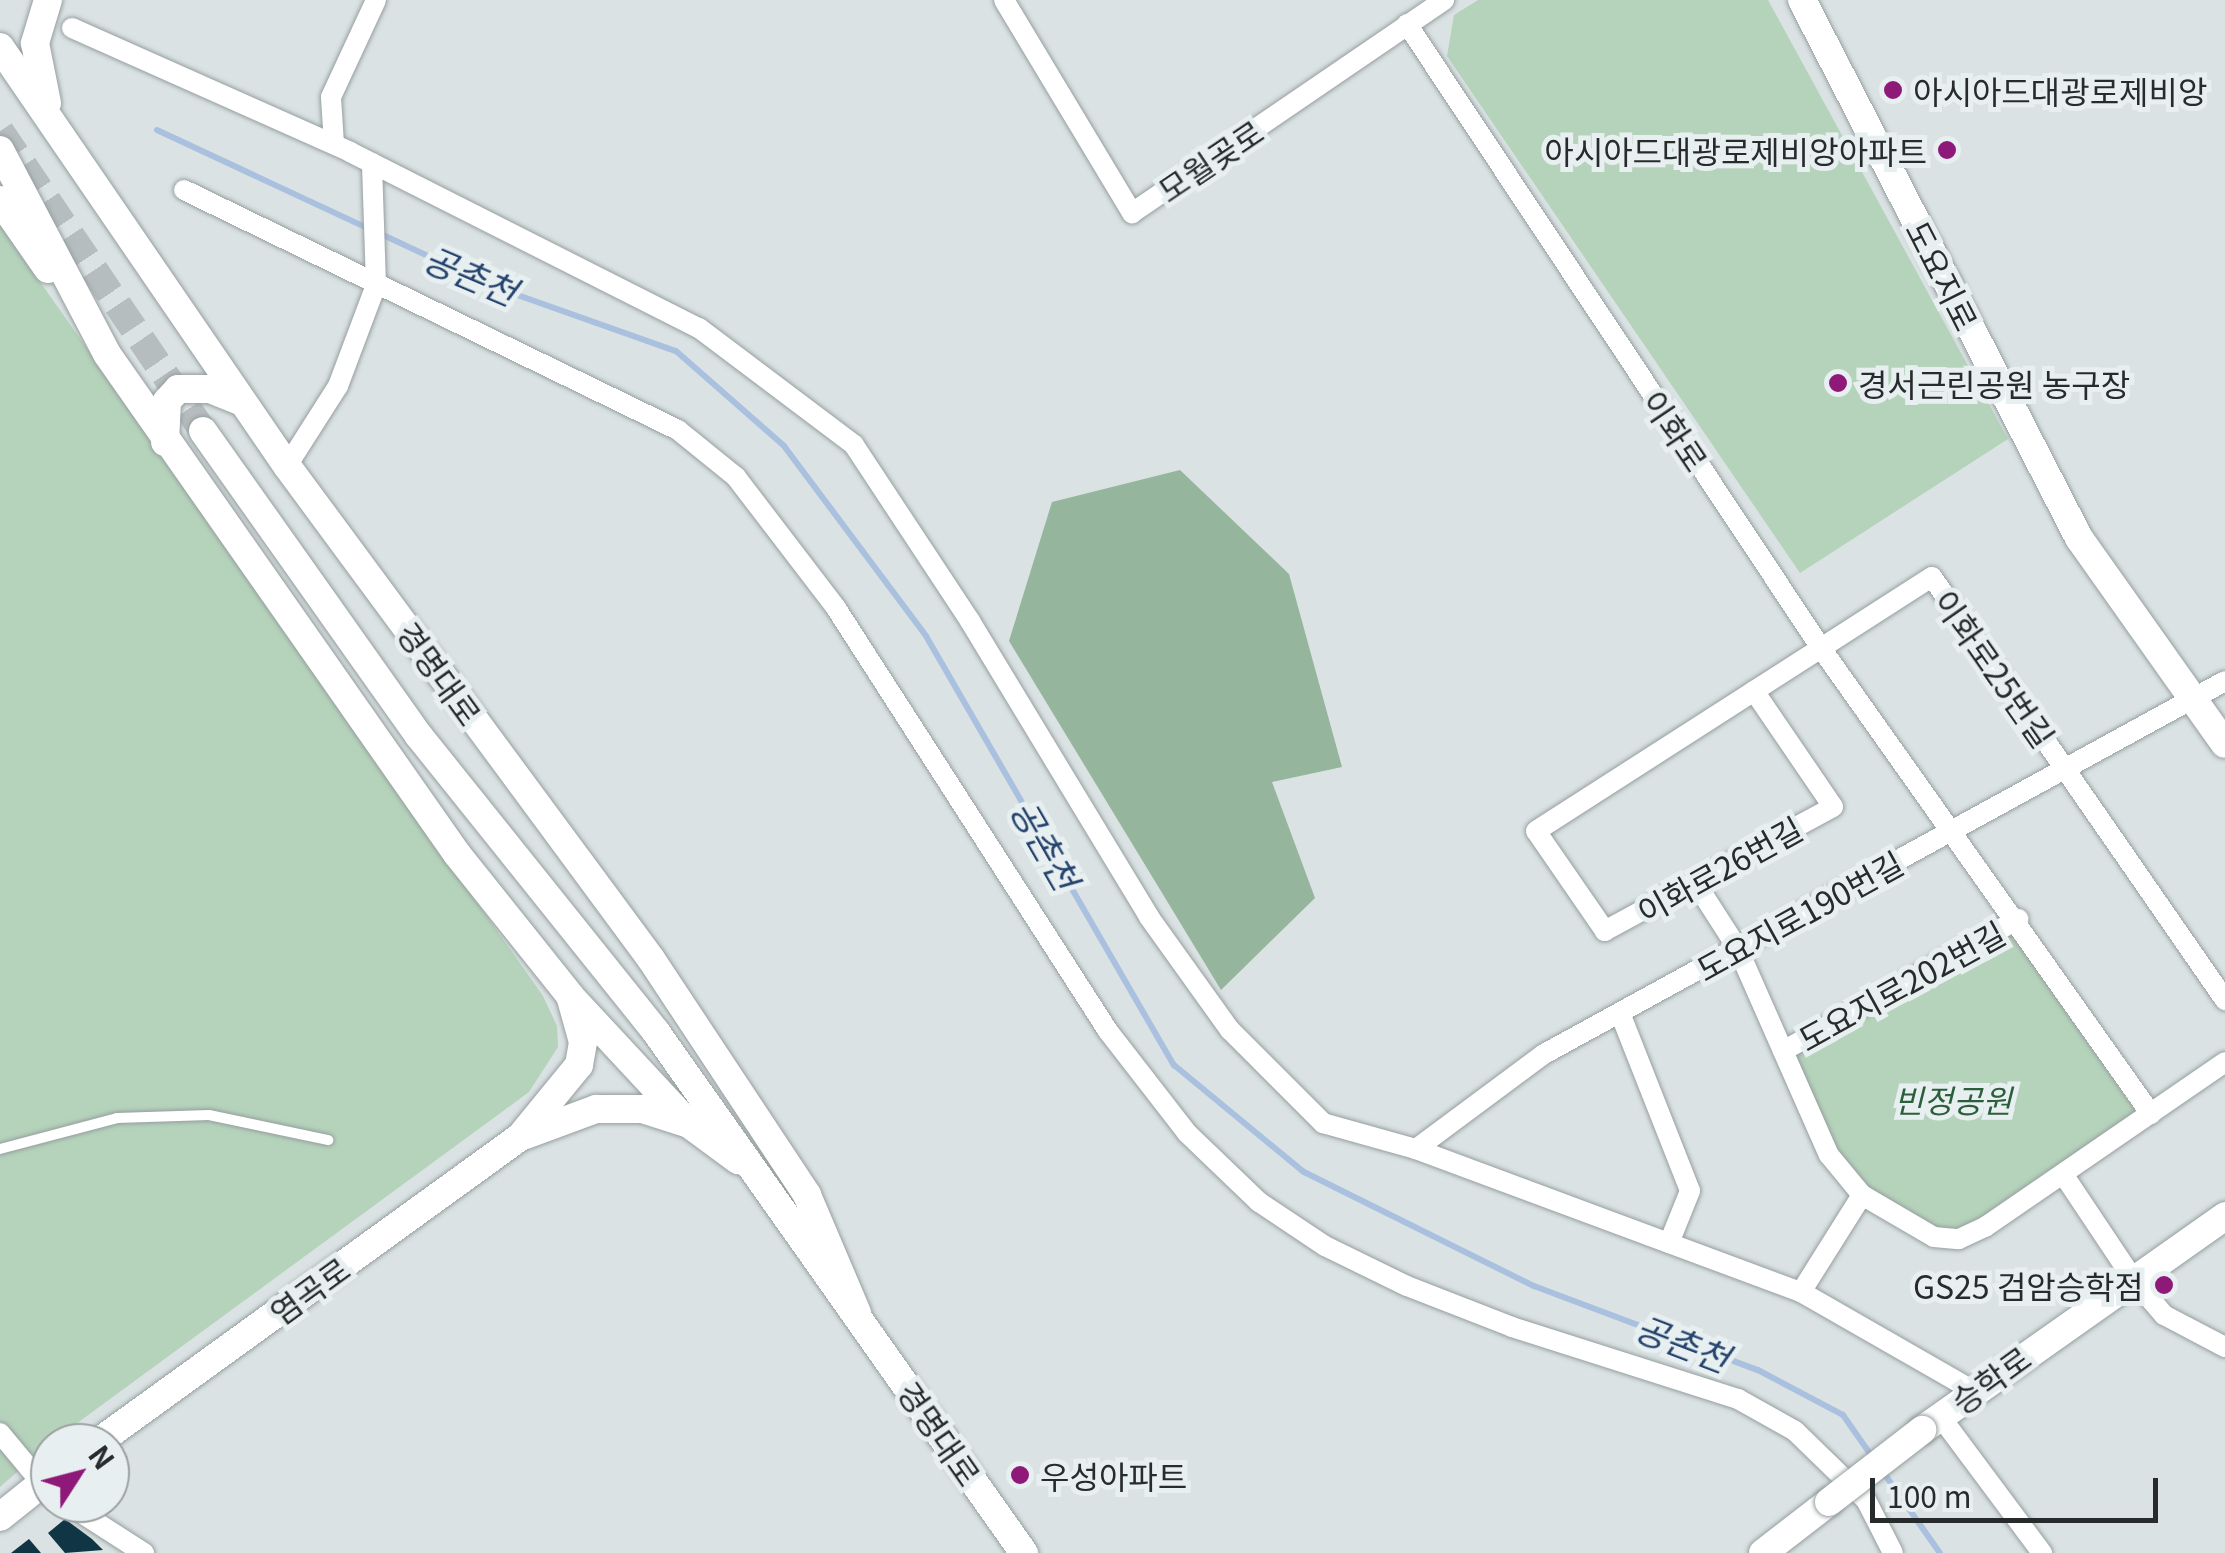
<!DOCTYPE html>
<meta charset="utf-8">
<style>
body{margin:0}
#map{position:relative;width:2225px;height:1553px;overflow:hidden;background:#dae2e3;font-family:Georgia,"Noto Sans KR",serif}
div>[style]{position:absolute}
.green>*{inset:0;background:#b5d3bb}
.forest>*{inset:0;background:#95b59c}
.stream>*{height:6px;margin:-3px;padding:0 3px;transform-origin:3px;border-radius:3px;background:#aac0df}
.building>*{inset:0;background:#103545}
.secondary-tunnel>*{height:28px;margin-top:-14px;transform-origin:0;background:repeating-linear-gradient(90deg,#b6bdbe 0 28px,transparent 0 42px)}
.roads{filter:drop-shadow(0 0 2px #969e9f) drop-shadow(0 0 2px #969e9f)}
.lane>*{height:10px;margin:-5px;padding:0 5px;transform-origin:5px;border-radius:5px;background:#fff}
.street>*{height:20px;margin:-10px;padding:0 10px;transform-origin:10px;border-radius:10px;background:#fff}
.secondary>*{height:28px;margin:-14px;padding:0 14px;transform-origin:14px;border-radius:14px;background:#fff}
.bridges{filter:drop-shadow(0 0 2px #969e9f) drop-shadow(0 0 2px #969e9f)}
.secondary-bridge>*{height:28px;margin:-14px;padding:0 14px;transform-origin:14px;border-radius:14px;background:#fff}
.dots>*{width:28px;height:28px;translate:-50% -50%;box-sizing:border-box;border:5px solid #e7eff0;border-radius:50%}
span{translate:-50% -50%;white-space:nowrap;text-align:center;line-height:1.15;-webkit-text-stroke:10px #e7eff0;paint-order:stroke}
.poi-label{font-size:32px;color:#282b2b}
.left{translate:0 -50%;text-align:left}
.right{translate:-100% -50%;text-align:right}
.street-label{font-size:32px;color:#282b2b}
.park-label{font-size:32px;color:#2b5e3a;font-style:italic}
.water-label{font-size:35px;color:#25436d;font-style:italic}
.north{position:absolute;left:30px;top:1423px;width:100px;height:100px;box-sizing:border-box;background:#e7eff0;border:2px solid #9ba1a1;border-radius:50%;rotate:54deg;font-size:28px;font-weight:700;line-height:40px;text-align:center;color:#282b2b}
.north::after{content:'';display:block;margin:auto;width:35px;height:45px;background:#8e1979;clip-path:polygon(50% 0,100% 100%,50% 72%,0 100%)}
.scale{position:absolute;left:1870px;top:1478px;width:288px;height:45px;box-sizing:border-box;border:5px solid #282b2b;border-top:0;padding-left:12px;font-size:30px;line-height:35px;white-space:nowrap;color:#282b2b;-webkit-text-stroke:8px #e7eff0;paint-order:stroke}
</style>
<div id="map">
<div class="green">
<div style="clip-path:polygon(1478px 0,1768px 0,2008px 439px,1800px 573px,1447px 56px,1454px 15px)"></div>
<div style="clip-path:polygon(0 225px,543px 996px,557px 1026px,558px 1047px,529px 1092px,50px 1443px,0 1487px)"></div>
<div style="clip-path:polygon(2017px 923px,2146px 1113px,1983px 1225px,1935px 1233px,1863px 1191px,1832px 1152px,1787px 1052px)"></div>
</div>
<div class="forest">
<div style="clip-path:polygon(1180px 470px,1289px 574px,1342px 767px,1272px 782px,1315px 898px,1221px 990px,1009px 641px,1052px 502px)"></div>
</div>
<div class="stream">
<div style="left:157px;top:130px;width:234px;rotate:25deg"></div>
<div style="left:381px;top:234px;width:123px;rotate:25.1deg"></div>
<div style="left:492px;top:286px;width:195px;rotate:19.5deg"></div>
<div style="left:676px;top:351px;width:144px;rotate:41.3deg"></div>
<div style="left:784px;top:446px;width:237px;rotate:53.2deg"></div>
<div style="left:926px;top:636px;width:496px;rotate:60deg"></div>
<div style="left:1174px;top:1065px;width:168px;rotate:39.5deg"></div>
<div style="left:1304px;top:1172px;width:257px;rotate:26.4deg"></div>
<div style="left:1534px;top:1286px;width:239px;rotate:20.6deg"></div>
<div style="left:1758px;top:1370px;width:96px;rotate:27.9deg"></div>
<div style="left:1843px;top:1415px;width:52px;rotate:55.1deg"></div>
<div style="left:1883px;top:1472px;width:99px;rotate:54.9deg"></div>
</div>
<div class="building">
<div style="clip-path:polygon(65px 1519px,92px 1539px,103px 1550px,65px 1553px,48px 1533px)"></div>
<div style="clip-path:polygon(29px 1539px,41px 1553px,11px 1553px)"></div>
</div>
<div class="secondary-tunnel">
<div style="left:0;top:131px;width:362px;rotate:55.9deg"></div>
</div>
<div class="roads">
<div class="lane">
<div style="left:0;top:1149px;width:121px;rotate:-14.8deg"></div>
<div style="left:117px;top:1118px;width:92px;rotate:-1.9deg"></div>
<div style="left:209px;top:1115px;width:122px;rotate:11.9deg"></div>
</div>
<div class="street">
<div style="left:1004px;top:0;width:249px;rotate:59deg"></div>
<div style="left:1132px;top:213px;width:378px;rotate:-34.3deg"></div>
<div style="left:1407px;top:24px;width:749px;rotate:56.44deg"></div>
<div style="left:1821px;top:648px;width:571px;rotate:54.7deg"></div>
<div style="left:72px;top:28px;width:304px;rotate:24deg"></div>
<div style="left:350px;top:152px;width:391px;rotate:26.8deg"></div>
<div style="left:699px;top:328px;width:194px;rotate:37deg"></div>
<div style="left:854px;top:445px;width:211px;rotate:56.6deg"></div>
<div style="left:970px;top:621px;width:346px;rotate:58.8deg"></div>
<div style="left:1149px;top:917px;width:139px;rotate:54.4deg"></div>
<div style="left:1230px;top:1030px;width:132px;rotate:45deg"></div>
<div style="left:1323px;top:1123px;width:97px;rotate:15.6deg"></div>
<div style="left:1416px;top:1149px;width:411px;rotate:20.4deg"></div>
<div style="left:1801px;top:1292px;width:197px;rotate:29.8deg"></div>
<div style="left:334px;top:144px;width:47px;rotate:-93.7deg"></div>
<div style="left:331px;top:97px;width:107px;rotate:-65.1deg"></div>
<div style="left:184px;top:190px;width:549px;rotate:25.91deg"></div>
<div style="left:678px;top:430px;width:75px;rotate:39deg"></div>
<div style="left:736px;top:477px;width:165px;rotate:52.6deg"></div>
<div style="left:836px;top:608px;width:503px;rotate:57.26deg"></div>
<div style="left:1108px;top:1031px;width:129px;rotate:52.2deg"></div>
<div style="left:1187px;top:1133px;width:100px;rotate:43.8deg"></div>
<div style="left:1259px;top:1202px;width:79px;rotate:33.7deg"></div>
<div style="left:1325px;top:1246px;width:91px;rotate:26deg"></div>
<div style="left:1407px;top:1286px;width:113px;rotate:21.3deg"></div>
<div style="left:1512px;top:1327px;width:237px;rotate:17.7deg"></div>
<div style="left:1738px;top:1399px;width:65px;rotate:29.3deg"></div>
<div style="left:1795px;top:1431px;width:99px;rotate:44.2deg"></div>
<div style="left:1866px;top:1500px;width:59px;rotate:63deg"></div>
<div style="left:287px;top:466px;width:95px;rotate:-57.5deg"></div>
<div style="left:338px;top:386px;width:108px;rotate:-69.4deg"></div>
<div style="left:376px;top:285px;width:122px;rotate:-91.9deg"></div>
<div style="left:1754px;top:691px;width:140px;rotate:55.7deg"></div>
<div style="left:1833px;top:807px;width:260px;rotate:151.5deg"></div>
<div style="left:1605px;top:931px;width:121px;rotate:-124.6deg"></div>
<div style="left:1536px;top:831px;width:470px;rotate:-32.7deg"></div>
<div style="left:1932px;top:577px;width:515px;rotate:55.29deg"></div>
<div style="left:1695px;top:882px;width:80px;rotate:57.3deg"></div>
<div style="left:1738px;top:949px;width:225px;rotate:66.2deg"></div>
<div style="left:1829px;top:1155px;width:52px;rotate:50.5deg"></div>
<div style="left:1862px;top:1195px;width:83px;rotate:30.3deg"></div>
<div style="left:1934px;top:1237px;width:25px;rotate:5deg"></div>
<div style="left:1959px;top:1239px;width:29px;rotate:-25deg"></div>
<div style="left:1985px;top:1227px;width:291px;rotate:-34.5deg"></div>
<div style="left:1620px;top:1013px;width:191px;rotate:68.5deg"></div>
<div style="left:1690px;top:1191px;width:56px;rotate:112deg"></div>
<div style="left:1783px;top:1051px;width:270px;rotate:-29.3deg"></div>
<div style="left:1416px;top:1149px;width:159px;rotate:-36.6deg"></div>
<div style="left:1544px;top:1054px;width:776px;rotate:-28.71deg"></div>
<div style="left:2063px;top:1174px;width:126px;rotate:56.3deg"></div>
<div style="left:2133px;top:1279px;width:48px;rotate:49.3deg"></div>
<div style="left:2164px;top:1315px;width:69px;rotate:27.7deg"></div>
<div style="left:1801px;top:1292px;width:115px;rotate:-57.8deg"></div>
<div style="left:1940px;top:1416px;width:171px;rotate:53.3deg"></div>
<div style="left:0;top:1433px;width:77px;rotate:50.3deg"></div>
<div style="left:66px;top:1503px;width:93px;rotate:32.7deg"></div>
</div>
<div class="secondary">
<div style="left:1802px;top:0;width:605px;rotate:62.76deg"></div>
<div style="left:2079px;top:538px;width:252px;rotate:54.7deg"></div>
<div style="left:0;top:47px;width:508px;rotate:55.59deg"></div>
<div style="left:287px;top:466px;width:613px;rotate:53.56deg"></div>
<div style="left:651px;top:959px;width:283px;rotate:56.5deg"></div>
<div style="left:807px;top:1195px;width:128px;rotate:67deg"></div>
<div style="left:47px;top:103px;width:61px;rotate:-101.3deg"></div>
<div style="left:35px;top:43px;width:45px;rotate:-73.2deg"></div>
<div style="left:0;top:150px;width:230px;rotate:62.3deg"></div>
<div style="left:107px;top:354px;width:610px;rotate:55.01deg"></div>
<div style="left:457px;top:854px;width:183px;rotate:51.4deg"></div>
<div style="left:571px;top:997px;width:173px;rotate:47.1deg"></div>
<div style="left:689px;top:1124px;width:61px;rotate:36.3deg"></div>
<div style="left:0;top:200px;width:84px;rotate:55.2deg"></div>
<div style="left:203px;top:431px;width:374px;rotate:54.7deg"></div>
<div style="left:419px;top:736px;width:379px;rotate:51.3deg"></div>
<div style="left:656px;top:1032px;width:638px;rotate:54.77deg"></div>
<div style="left:165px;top:442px;width:41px;rotate:-87.2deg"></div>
<div style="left:167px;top:401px;width:16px;rotate:-47deg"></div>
<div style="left:178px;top:389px;width:32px"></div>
<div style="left:210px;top:389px;width:35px;rotate:22deg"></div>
<div style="left:526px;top:1135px;width:75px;rotate:-20.4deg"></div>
<div style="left:596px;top:1109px;width:46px"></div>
<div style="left:642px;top:1109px;width:46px;rotate:17.7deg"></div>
<div style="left:1922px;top:1430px;width:371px;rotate:-35.2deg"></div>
<div style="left:97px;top:1443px;width:522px;rotate:-35.88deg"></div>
<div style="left:520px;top:1137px;width:93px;rotate:-50.7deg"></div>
<div style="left:579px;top:1065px;width:23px;rotate:-80deg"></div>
<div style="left:583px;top:1042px;width:45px;rotate:-105.6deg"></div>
<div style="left:0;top:1517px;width:64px;rotate:-38.7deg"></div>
<div style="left:1763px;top:1553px;width:83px;rotate:-37.7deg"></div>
</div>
</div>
<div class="bridges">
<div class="secondary-bridge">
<div style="left:1829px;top:1502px;width:118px;rotate:-37.7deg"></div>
</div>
</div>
<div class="dots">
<div style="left:1893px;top:90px;background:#8e1979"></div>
<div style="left:1947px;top:150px;background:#8e1979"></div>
<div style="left:1838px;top:383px;background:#8e1979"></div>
<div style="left:2164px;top:1285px;background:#8e1979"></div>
<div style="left:1020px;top:1475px;background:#8e1979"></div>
</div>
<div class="poi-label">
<span class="left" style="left:1913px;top:90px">아시아드대광로제비앙</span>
<span class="right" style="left:1927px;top:150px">아시아드대광로제비앙아파트</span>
<span class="left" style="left:1858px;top:383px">경서근린공원 농구장</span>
<span class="right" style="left:2144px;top:1285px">GS25 검암승학점</span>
<span class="left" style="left:1040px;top:1475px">우성아파트</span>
</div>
<div class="street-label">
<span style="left:1210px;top:160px;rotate:-34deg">모월곶로</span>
<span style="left:1943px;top:275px;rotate:63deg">도요지로</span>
<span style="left:1676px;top:430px;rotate:56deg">이화로</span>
<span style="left:1995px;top:668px;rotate:55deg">이화로25번길</span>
<span style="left:440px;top:673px;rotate:54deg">경명대로</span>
<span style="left:1719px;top:869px;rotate:-29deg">이화로26번길</span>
<span style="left:1799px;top:915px;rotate:-29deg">도요지로190번길</span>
<span style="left:1901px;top:985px;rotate:-29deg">도요지로202번길</span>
<span style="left:309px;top:1290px;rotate:-36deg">염곡로</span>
<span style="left:1990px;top:1379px;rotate:-36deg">승학로</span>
<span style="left:940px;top:1433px;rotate:55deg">경명대로</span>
</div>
<div class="park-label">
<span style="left:1953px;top:1099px">빈정공원</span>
</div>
<div class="water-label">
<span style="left:471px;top:274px;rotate:23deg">공촌천</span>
<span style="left:1046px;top:844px;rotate:60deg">공촌천</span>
<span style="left:1683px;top:1342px;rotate:21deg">공촌천</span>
</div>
<div class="north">N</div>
<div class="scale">100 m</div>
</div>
